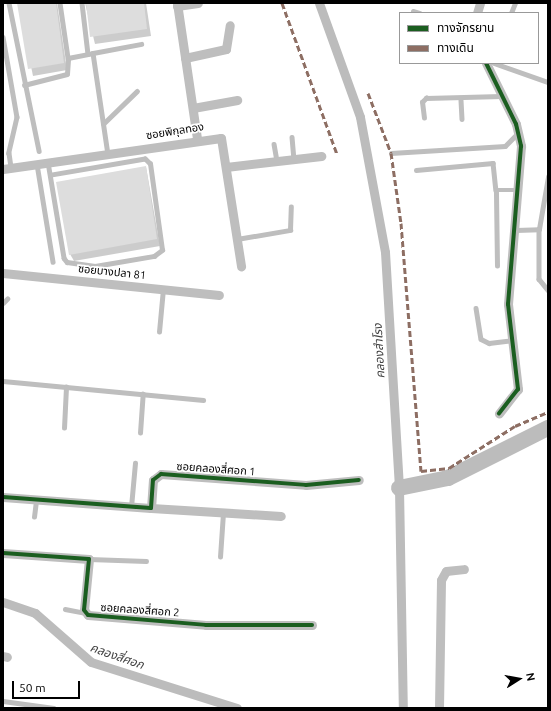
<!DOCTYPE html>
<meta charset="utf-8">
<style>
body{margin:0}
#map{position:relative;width:551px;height:711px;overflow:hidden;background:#fff;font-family:Ubuntu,"Noto Sans Thai",sans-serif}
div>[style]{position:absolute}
.shadow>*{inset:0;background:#0003}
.canal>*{height:9px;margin:-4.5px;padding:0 4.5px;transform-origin:4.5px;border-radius:4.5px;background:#bcbcbc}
.river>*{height:16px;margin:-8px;padding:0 8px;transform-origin:8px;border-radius:8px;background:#bcbcbc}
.building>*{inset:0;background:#ddd}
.lane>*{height:4.5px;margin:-2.25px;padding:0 2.25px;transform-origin:2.25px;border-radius:2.25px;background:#bebebe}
.street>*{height:9px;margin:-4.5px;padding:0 4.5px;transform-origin:4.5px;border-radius:4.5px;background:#bebebe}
.quiet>*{height:3px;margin-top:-1.5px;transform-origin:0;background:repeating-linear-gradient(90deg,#8d6e63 0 6px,transparent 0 9px)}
.cycleway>*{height:4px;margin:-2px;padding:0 2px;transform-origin:2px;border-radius:2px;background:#1b5e20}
span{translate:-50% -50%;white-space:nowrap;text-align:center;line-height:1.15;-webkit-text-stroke:3.5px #fff;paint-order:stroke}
.street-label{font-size:11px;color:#000}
.water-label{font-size:12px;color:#414141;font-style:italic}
.frame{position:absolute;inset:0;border:4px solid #000;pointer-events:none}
.legend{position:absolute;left:399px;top:12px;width:140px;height:52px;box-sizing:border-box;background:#fff;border:1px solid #999;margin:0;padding:5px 7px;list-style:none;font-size:12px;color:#000}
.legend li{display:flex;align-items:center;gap:8px;height:20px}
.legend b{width:20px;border:1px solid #999}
.north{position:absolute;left:499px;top:659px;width:40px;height:40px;-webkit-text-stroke:3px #fff;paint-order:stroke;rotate:79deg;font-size:11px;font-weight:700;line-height:16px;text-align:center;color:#000}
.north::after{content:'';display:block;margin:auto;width:14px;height:18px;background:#000;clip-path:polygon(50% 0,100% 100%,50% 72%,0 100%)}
.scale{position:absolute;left:12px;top:681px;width:68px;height:18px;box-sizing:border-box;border:2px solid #000;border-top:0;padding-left:5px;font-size:12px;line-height:14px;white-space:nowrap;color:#000;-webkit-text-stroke:3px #fff;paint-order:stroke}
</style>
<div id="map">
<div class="shadow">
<div style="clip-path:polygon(18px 3px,57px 3px,67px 70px,33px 76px)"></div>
<div style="clip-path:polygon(85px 3px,146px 3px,151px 36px,95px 44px)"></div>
<div style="clip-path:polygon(146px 167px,160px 246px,74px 261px,70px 254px)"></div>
</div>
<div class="canal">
<div style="left:319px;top:3px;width:121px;rotate:70.2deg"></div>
<div style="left:360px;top:117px;width:137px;rotate:79.5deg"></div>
<div style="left:385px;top:252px;width:236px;rotate:86.6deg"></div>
<div style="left:399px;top:488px;width:220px;rotate:89deg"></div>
<div style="left:3px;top:602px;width:34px;rotate:19deg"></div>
<div style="left:35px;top:613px;width:74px;rotate:41.2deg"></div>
<div style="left:91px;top:662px;width:153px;rotate:17.5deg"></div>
</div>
<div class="river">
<div style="left:399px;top:488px;width:50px;rotate:-11.5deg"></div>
<div style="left:448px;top:478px;width:112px;rotate:-26.6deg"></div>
</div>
<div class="building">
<div style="clip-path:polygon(17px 3px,56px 3px,64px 63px,28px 69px)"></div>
<div style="clip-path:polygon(86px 3px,144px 3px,147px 29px,90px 37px)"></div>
<div style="clip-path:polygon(146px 166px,157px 239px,69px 255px,56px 182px)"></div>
</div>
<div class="lane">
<div style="left:9px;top:3px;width:151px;rotate:78.5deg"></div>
<div style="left:60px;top:3px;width:56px;rotate:81.7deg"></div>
<div style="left:68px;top:58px;width:25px;rotate:-11deg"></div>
<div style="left:93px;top:53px;width:102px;rotate:81.6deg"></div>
<div style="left:82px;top:3px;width:51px;rotate:83.3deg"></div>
<div style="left:413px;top:11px;width:7px;rotate:16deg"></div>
<div style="left:511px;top:13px;width:11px;rotate:-68deg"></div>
<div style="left:3px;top:37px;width:81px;rotate:80.1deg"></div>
<div style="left:17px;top:117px;width:37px;rotate:103deg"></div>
<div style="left:9px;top:153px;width:14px;rotate:82deg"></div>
<div style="left:93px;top:53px;width:49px;rotate:-10.6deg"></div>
<div style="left:494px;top:63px;width:57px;rotate:19.4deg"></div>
<div style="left:24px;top:85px;width:44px;rotate:-14.3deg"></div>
<div style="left:67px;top:74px;width:16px;rotate:-86deg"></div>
<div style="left:461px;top:100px;width:19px;rotate:87deg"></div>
<div style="left:424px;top:118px;width:16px;rotate:-97deg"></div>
<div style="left:422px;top:102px;width:6px;rotate:-45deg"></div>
<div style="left:426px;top:98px;width:75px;rotate:-1.5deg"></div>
<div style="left:103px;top:124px;width:47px;rotate:-44.1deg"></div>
<div style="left:292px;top:137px;width:22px;rotate:85deg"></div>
<div style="left:274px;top:144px;width:17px;rotate:80deg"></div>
<div style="left:391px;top:153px;width:114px;rotate:-3.5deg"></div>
<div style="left:505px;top:146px;width:17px;rotate:-45deg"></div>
<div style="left:48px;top:162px;width:97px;rotate:80.5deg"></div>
<div style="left:64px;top:258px;width:5px;rotate:53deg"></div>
<div style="left:67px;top:262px;width:28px;rotate:8deg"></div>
<div style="left:95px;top:266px;width:60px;rotate:-9.6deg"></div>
<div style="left:154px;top:256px;width:10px;rotate:-37deg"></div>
<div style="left:162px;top:250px;width:87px;rotate:-97.9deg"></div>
<div style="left:150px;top:164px;width:7px;rotate:-135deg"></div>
<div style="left:145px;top:159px;width:95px;rotate:170.3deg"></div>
<div style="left:37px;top:164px;width:99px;rotate:80.7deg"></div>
<div style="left:416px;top:170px;width:77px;rotate:-5.2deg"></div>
<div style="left:493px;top:163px;width:27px;rotate:84deg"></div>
<div style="left:539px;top:229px;width:53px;rotate:-80.2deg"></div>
<div style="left:516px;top:230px;width:23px;rotate:-2deg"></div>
<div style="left:539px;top:229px;width:50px;rotate:90deg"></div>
<div style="left:539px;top:279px;width:14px;rotate:51deg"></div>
<div style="left:237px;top:239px;width:54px;rotate:-9.6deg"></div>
<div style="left:290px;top:230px;width:23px;rotate:-88deg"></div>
<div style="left:497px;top:266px;width:76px;rotate:-90.8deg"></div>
<div style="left:496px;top:190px;width:23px"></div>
<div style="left:3px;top:303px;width:6px;rotate:-45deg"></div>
<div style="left:476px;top:308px;width:31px;rotate:81deg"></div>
<div style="left:481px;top:339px;width:9px;rotate:27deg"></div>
<div style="left:489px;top:343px;width:24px;rotate:-7deg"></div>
<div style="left:159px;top:332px;width:43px;rotate:-84.7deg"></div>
<div style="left:3px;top:381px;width:201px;rotate:5.4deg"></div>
<div style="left:64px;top:428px;width:41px;rotate:-87.2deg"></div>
<div style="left:140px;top:433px;width:39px;rotate:-86deg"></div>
<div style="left:131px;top:507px;width:44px;rotate:-84.8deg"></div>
<div style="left:34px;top:517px;width:17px;rotate:-83deg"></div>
<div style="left:220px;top:557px;width:44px;rotate:-86.1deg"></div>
<div style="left:89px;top:559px;width:57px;rotate:2deg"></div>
<div style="left:65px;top:609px;width:20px;rotate:11deg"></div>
<div style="left:3px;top:701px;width:51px;rotate:7.8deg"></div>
</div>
<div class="street">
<div style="left:177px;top:3px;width:137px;rotate:81.6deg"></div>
<div style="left:177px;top:6px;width:21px;rotate:-8deg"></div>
<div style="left:477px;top:13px;width:10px;rotate:-73deg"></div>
<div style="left:185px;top:58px;width:42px;rotate:-12.4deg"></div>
<div style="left:226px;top:49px;width:24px;rotate:-81deg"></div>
<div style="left:486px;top:63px;width:68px;rotate:63.8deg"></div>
<div style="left:516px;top:124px;width:23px;rotate:77deg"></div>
<div style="left:521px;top:146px;width:159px;rotate:94.7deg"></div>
<div style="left:508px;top:304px;width:86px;rotate:83.3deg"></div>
<div style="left:518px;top:389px;width:31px;rotate:128deg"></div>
<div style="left:193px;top:108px;width:45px;rotate:-10.3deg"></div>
<div style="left:226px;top:167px;width:96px;rotate:-6.6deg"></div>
<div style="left:3px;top:169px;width:220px;rotate:-8.1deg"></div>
<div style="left:221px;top:138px;width:130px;rotate:81.1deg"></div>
<div style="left:3px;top:273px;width:217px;rotate:5.8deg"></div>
<div style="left:3px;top:497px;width:148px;rotate:4.3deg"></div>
<div style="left:151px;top:508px;width:28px;rotate:-86deg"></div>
<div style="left:153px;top:480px;width:10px;rotate:-37deg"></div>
<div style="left:161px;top:474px;width:145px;rotate:4.3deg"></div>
<div style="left:306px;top:485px;width:53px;rotate:-5.4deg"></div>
<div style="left:151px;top:508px;width:130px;rotate:3.5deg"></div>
<div style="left:3px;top:553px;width:86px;rotate:4deg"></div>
<div style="left:89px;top:559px;width:51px;rotate:95.6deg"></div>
<div style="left:84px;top:610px;width:6px;rotate:51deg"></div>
<div style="left:88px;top:615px;width:118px;rotate:4.8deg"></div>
<div style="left:206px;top:625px;width:106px"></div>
<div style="left:3px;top:656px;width:4px;rotate:14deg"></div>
<div style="left:439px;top:708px;width:128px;rotate:-89.1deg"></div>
<div style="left:441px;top:580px;width:10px;rotate:-61deg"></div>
<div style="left:446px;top:571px;width:18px;rotate:-6deg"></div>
</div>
<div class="quiet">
<div style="left:282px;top:3px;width:161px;rotate:70deg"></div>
<div style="left:368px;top:93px;width:64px;rotate:69deg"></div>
<div style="left:391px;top:153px;width:71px;rotate:81.9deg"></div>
<div style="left:401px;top:223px;width:249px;rotate:85.4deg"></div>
<div style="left:421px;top:471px;width:28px;rotate:-6deg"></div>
<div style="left:449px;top:468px;width:78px;rotate:-32.5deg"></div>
<div style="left:515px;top:426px;width:36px;rotate:-23deg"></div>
</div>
<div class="cycleway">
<div style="left:486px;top:63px;width:68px;rotate:63.8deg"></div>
<div style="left:516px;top:124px;width:23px;rotate:77deg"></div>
<div style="left:521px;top:146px;width:159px;rotate:94.7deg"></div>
<div style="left:508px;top:304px;width:86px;rotate:83.3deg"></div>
<div style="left:518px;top:389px;width:31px;rotate:128deg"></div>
<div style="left:3px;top:497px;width:148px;rotate:4.3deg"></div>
<div style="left:151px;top:508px;width:28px;rotate:-86deg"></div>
<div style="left:153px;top:480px;width:10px;rotate:-37deg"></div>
<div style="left:161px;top:474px;width:145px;rotate:4.3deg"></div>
<div style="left:306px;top:485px;width:53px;rotate:-5.4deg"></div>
<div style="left:3px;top:553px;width:86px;rotate:4deg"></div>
<div style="left:89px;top:559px;width:51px;rotate:95.6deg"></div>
<div style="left:84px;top:610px;width:6px;rotate:51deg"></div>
<div style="left:88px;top:615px;width:118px;rotate:4.8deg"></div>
<div style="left:206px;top:625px;width:106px"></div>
</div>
<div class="street-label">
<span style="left:175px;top:131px;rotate:-9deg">ซอยพิกุลทอง</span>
<span style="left:112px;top:272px;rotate:6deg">ซอยบางปลา 81</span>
<span style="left:216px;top:469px;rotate:4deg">ซอยคลองสี่ศอก 1</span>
<span style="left:140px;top:610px;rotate:4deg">ซอยคลองสี่ศอก 2</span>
</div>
<div class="water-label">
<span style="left:379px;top:351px;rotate:-93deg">คลองสำโรง</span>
<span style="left:117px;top:656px;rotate:19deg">คลองสี่ศอก</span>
</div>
<div class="frame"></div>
<ul class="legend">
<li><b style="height:5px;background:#1b5e20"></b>ทางจักรยาน</li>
<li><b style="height:5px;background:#8d6e63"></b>ทางเดิน</li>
</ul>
<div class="north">N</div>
<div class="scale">50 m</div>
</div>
